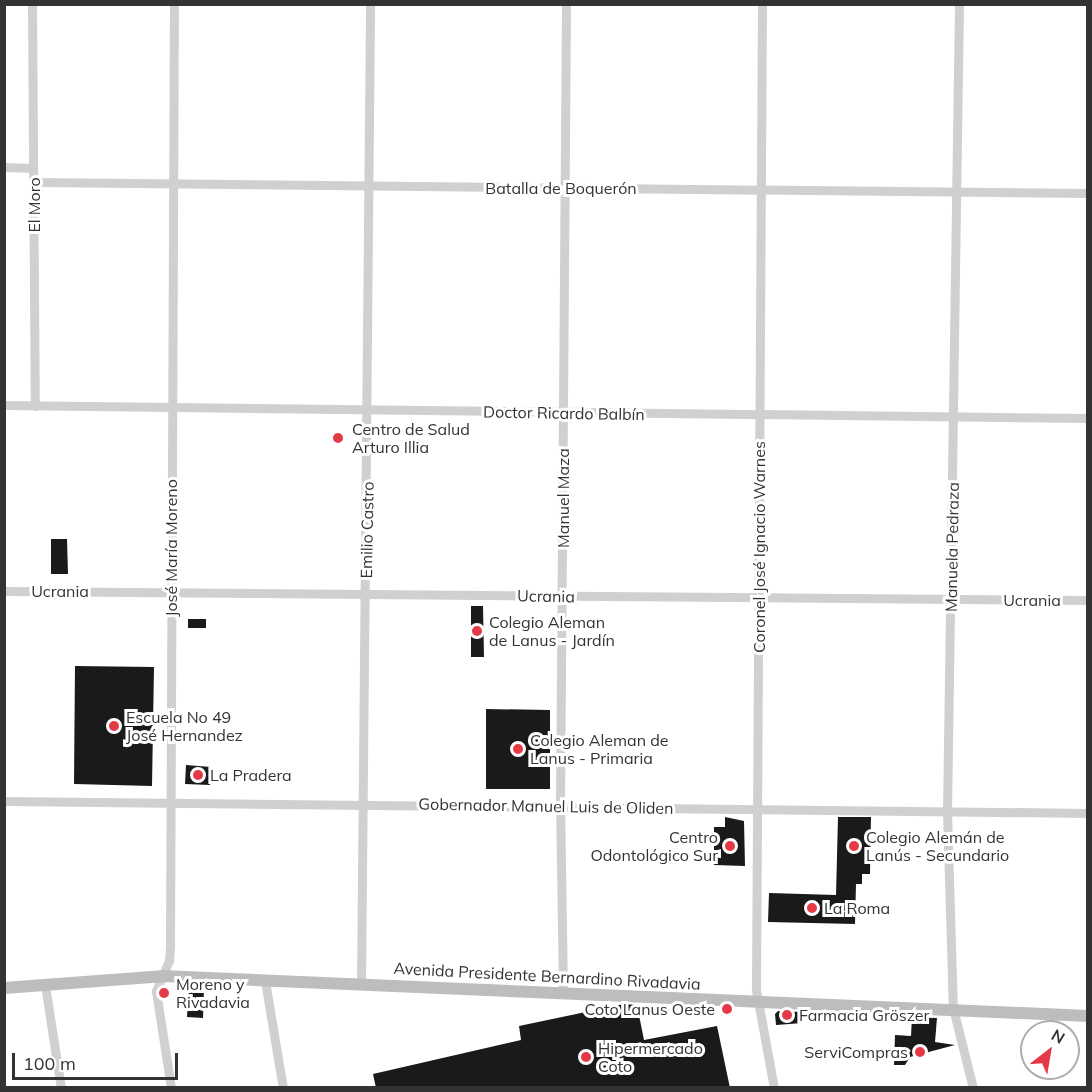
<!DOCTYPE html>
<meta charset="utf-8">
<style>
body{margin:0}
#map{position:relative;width:1092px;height:1092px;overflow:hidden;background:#fff;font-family:Mulish,sans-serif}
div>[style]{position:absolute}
.building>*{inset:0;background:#1a1a1a}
.street>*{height:9px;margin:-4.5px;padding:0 4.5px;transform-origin:4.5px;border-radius:4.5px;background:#d0d0d0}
.secondary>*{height:12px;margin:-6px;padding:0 6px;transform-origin:6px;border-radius:6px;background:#bdbdbd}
.dots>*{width:16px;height:16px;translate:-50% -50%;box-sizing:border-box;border:3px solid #fff;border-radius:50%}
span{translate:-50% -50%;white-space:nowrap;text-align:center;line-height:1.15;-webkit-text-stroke:6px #fff;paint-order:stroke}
.street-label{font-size:16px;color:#333}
.poi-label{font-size:16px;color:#333}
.left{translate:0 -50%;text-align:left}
.right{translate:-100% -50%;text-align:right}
.frame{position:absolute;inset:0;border:6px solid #333;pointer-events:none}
.north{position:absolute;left:1020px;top:1020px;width:60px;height:60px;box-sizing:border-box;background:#fff;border:2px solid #adadad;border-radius:50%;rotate:31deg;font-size:16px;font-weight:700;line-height:24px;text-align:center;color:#333}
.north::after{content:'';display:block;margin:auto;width:21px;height:27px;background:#e63946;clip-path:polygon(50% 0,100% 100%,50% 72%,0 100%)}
.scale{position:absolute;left:12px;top:1053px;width:166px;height:27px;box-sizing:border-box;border:3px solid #333;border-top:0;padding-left:8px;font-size:18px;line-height:21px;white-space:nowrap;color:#333;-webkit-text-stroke:4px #fff;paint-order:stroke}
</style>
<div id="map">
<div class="building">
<div style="clip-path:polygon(51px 539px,67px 539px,68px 574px,51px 574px)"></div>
<div style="clip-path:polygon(471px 606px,483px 606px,484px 657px,471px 657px)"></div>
<div style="clip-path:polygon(188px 619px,206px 619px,206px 628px,188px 628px)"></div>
<div style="clip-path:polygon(75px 666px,154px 667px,152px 786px,74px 784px)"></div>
<div style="clip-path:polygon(486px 709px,550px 710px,550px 789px,486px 789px)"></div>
<div style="clip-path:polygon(186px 765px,211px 767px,210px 785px,185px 784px)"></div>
<div style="clip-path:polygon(725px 817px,744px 821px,745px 866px,714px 865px,714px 827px,725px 827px)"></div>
<div style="clip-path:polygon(838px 817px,871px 817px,870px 874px,862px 874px,862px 884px,856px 884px,855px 924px,768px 922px,769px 893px,836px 895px)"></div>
<div style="clip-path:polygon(189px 987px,204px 988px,203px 1018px,187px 1017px)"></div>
<div style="clip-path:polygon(624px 1004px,637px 1005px,644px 1040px,717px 1026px,730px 1088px,376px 1088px,373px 1074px,521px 1040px,519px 1026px)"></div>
<div style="clip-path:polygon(778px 1011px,802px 1012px,803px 1023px,776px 1025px,775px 1014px)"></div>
<div style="clip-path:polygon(912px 1017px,937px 1018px,935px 1042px,955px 1045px,910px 1057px,905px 1065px,894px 1065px,895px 1035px,911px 1036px)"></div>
</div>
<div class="street">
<div style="left:32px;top:4px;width:402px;rotate:89.6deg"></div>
<div style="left:762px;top:4px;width:986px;rotate:90.35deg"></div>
<div style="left:756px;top:990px;width:100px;rotate:79.6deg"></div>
<div style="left:959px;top:4px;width:807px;rotate:90.85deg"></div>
<div style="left:947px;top:811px;width:197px;rotate:88.3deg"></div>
<div style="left:953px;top:1008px;width:82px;rotate:76deg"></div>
<div style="left:4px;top:167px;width:29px;rotate:2deg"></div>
<div style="left:34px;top:182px;width:1054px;rotate:0.6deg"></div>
<div style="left:4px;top:405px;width:1084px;rotate:0.69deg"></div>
<div style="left:4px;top:591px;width:1084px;rotate:0.48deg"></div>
<div style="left:4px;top:801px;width:1084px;rotate:0.63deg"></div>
<div style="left:265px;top:981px;width:109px;rotate:80.5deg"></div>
<div style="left:361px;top:984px;width:980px;rotate:-89.47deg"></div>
<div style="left:45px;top:985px;width:104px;rotate:81.2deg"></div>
<div style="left:563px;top:992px;width:186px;rotate:-90.9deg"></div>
<div style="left:560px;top:806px;width:802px;rotate:-89.57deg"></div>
<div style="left:171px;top:1088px;width:98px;rotate:-98.8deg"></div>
<div style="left:156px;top:991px;width:34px;rotate:-67deg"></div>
<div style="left:169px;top:960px;width:13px;rotate:-86deg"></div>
<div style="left:170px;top:947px;width:943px;rotate:-89.76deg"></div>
</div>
<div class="secondary">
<div style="left:4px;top:988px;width:158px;rotate:-4.3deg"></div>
<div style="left:162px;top:976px;width:927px;rotate:2.47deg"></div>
</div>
<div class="dots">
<div style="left:338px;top:438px;background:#e63946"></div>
<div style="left:477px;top:631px;background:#e63946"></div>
<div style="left:114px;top:726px;background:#e63946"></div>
<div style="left:518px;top:749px;background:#e63946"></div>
<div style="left:198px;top:775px;background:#e63946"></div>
<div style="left:730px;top:846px;background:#e63946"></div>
<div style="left:854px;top:846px;background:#e63946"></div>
<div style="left:812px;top:908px;background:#e63946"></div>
<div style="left:164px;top:993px;background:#e63946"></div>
<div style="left:727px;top:1009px;background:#e63946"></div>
<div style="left:787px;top:1015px;background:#e63946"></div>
<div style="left:920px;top:1052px;background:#e63946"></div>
<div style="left:586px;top:1057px;background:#e63946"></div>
</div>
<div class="street-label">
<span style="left:561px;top:188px">Batalla de Boquerón</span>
<span style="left:34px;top:205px;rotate:-90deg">El Moro</span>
<span style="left:564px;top:413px;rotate:1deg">Doctor Ricardo Balbín</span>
<span style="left:563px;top:498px;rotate:-90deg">Manuel Maza</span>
<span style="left:367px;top:530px;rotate:-89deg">Emilio Castro</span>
<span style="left:759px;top:547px;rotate:-90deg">Coronel José Ignacio Warnes</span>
<span style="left:952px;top:547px;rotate:-89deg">Manuela Pedraza</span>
<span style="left:171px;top:548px;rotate:-90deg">José María Moreno</span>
<span style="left:60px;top:591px">Ucrania</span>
<span style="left:546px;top:596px;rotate:1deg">Ucrania</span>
<span style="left:1032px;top:600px">Ucrania</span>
<span style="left:546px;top:806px;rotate:1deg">Gobernador Manuel Luis de Oliden</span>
<span style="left:547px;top:976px;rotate:3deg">Avenida Presidente Bernardino Rivadavia</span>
</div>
<div class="poi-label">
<span class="left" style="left:352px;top:438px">Centro de Salud<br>Arturo Illia</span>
<span class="left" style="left:489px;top:631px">Colegio Aleman<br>de Lanus - Jardín</span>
<span class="left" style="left:126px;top:726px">Escuela No 49<br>José Hernandez</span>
<span class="left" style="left:530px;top:749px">Colegio Aleman de<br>Lanus - Primaria</span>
<span class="left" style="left:210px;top:775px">La Pradera</span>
<span class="right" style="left:718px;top:846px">Centro<br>Odontológico Sur</span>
<span class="left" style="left:866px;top:846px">Colegio Alemán de<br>Lanús - Secundario</span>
<span class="left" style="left:824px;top:908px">La Roma</span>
<span class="left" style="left:176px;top:993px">Moreno y<br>Rivadavia</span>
<span class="right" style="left:715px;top:1009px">Coto Lanus Oeste</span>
<span class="left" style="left:799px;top:1015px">Farmacia Gröszer</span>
<span class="left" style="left:598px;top:1057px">Hipermercado<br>Coto</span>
<span class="right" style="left:908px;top:1052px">ServiCompras</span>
</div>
<div class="frame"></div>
<div class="north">N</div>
<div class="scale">100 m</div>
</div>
